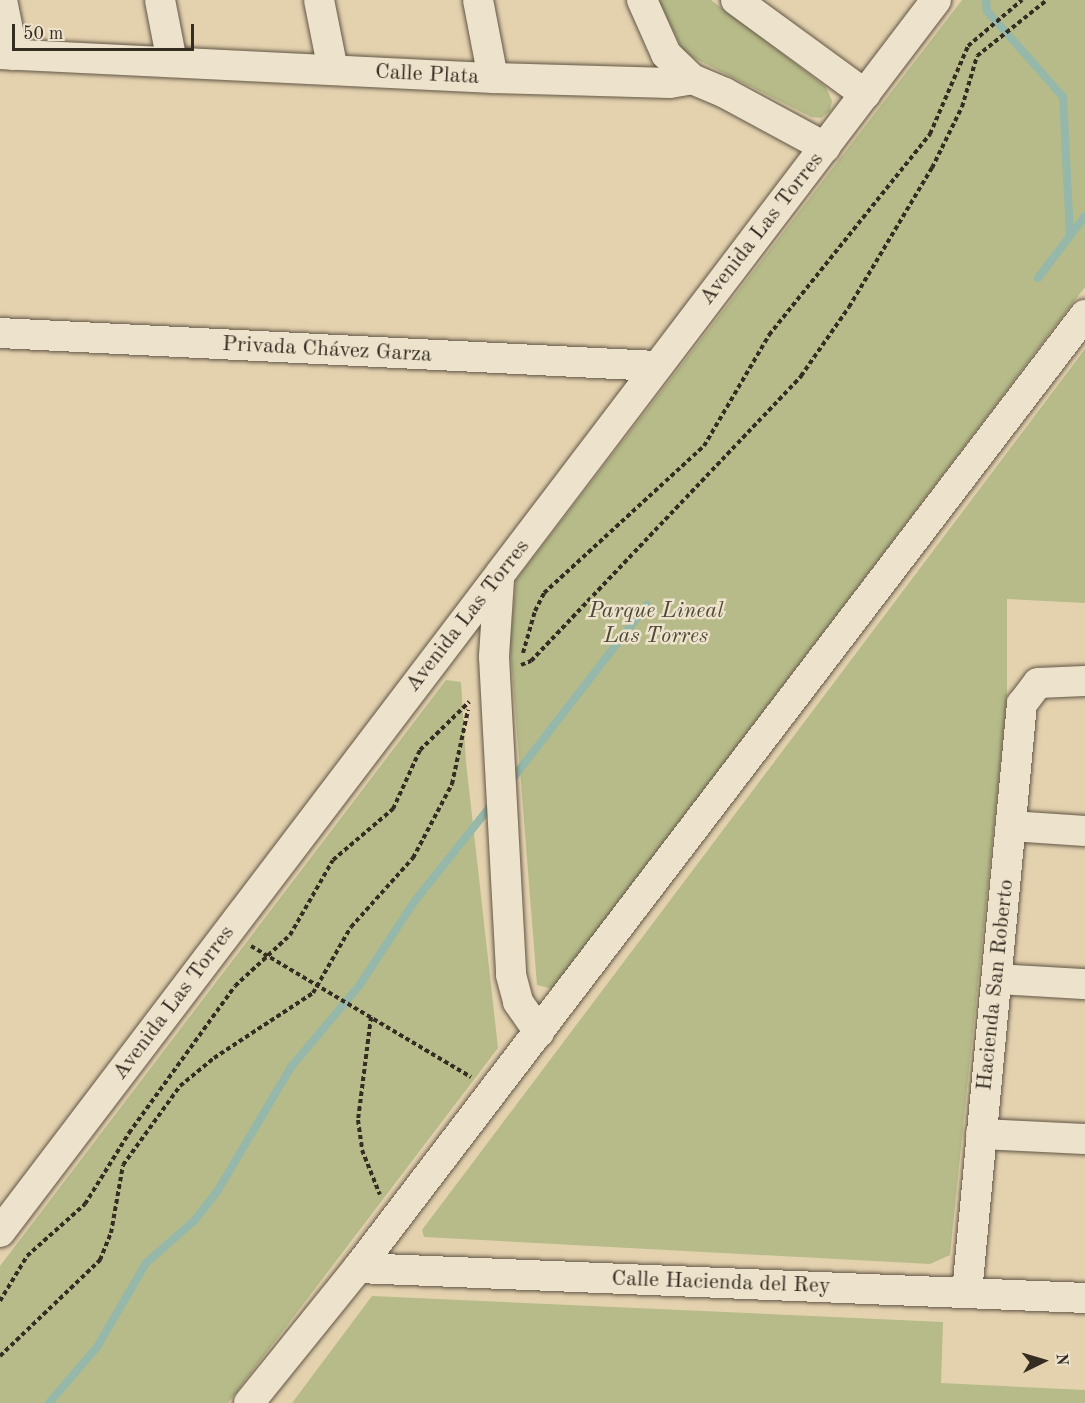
<!DOCTYPE html>
<meta charset="utf-8">
<style>
body{margin:0}
#map{position:relative;width:1085px;height:1403px;overflow:hidden;background:#e4d2af;font-family:"Old Standard TT",serif}
div>[style]{position:absolute}
.green>*{inset:0;background:#b6bb89}
.stream>*{height:8px;margin:-4px;padding:0 4px;transform-origin:4px;border-radius:4px;background:#95b8aa}
.path>*{height:4px;margin-top:-2px;transform-origin:0;background:repeating-linear-gradient(90deg,#352c22 0 4.5px,transparent 0 7.5px)}
.roads{filter:drop-shadow(0 0 2px #615645) drop-shadow(0 0 2px #615645)}
.minor>*{height:30px;margin:-15px;padding:0 15px;transform-origin:15px;border-radius:15px;background:#ede2cb}
span{translate:-50% -50%;white-space:nowrap;text-align:center;line-height:1.15;-webkit-text-stroke:5px #ede2cb;paint-order:stroke}
.street-label{font-size:22px;color:#352c22}
.park-label{font-size:22px;color:#4f4937;font-style:italic}
.north{position:absolute;left:1013px;top:1331px;width:60px;height:60px;-webkit-text-stroke:4px #ede2cb;paint-order:stroke;rotate:85deg;font-size:16px;font-weight:700;line-height:24px;text-align:center;color:#352c22}
.north::after{content:'';display:block;margin:auto;width:21px;height:27px;background:#352c22;clip-path:polygon(50% 0,100% 100%,50% 72%,0 100%)}
.scale{position:absolute;left:12px;top:24px;width:182px;height:27px;box-sizing:border-box;border:3px solid #352c22;border-top:0;padding-left:8px;font-size:18px;line-height:21px;white-space:nowrap;color:#352c22;-webkit-text-stroke:4px #ede2cb;paint-order:stroke}
</style>
<div id="map">
<div class="green">
<div style="clip-path:polygon(658px 0,711px 0,826px 87px,832px 101px,830px 111px,821px 118px,811px 117px,694px 58px,683px 50px)"></div>
<div style="clip-path:polygon(962px 0,1085px 0,1085px 287px,553px 989px,537px 985px,510px 644px,516px 580px)"></div>
<div style="clip-path:polygon(1085px 349px,1085px 603px,1007px 599px,1007px 698px,950px 1255px,930px 1264px,424px 1237px,422px 1230px)"></div>
<div style="clip-path:polygon(446px 680px,461px 682px,466px 762px,498px 1048px,228px 1403px,0 1403px,0 1266px)"></div>
<div style="clip-path:polygon(372px 1296px,943px 1322px,941px 1383px,1085px 1390px,1085px 1403px,292px 1403px)"></div>
</div>
<div class="stream">
<div style="left:986px;top:0;width:11px;rotate:85deg"></div>
<div style="left:987px;top:11px;width:115px;rotate:48.5deg"></div>
<div style="left:1063px;top:97px;width:139px;rotate:87.1deg"></div>
<div style="left:1038px;top:278px;width:78px;rotate:-52.8deg"></div>
<div style="left:510px;top:782px;width:224px;rotate:-52.3deg"></div>
<div style="left:49px;top:1403px;width:74px;rotate:-49.4deg"></div>
<div style="left:97px;top:1347px;width:97px;rotate:-59.7deg"></div>
<div style="left:146px;top:1263px;width:64px;rotate:-41.2deg"></div>
<div style="left:194px;top:1221px;width:39px;rotate:-52deg"></div>
<div style="left:218px;top:1190px;width:143px;rotate:-59.3deg"></div>
<div style="left:291px;top:1067px;width:106px;rotate:-50deg"></div>
<div style="left:359px;top:986px;width:100px;rotate:-56.8deg"></div>
<div style="left:414px;top:902px;width:127px;rotate:-51.4deg"></div>
</div>
<div class="path">
<div style="left:523px;top:653px;width:44px;rotate:-74.1deg"></div>
<div style="left:535px;top:611px;width:20px;rotate:-63deg"></div>
<div style="left:544px;top:593px;width:217px;rotate:-42.6deg"></div>
<div style="left:704px;top:446px;width:129px;rotate:-59.6deg"></div>
<div style="left:769px;top:335px;width:258px;rotate:-51.3deg"></div>
<div style="left:930px;top:134px;width:96px;rotate:-66.6deg"></div>
<div style="left:968px;top:46px;width:71px;rotate:-40.4deg"></div>
<div style="left:521px;top:665px;width:11px;rotate:-22deg"></div>
<div style="left:531px;top:661px;width:393px;rotate:-46.5deg"></div>
<div style="left:801px;top:376px;width:84px;rotate:-55.2deg"></div>
<div style="left:849px;top:307px;width:162px;rotate:-59.2deg"></div>
<div style="left:932px;top:168px;width:68px;rotate:-63.8deg"></div>
<div style="left:962px;top:107px;width:53px;rotate:-73.6deg"></div>
<div style="left:977px;top:56px;width:90px;rotate:-38.7deg"></div>
<div style="left:251px;top:946px;width:256px;rotate:30.8deg"></div>
<div style="left:371px;top:1017px;width:104px;rotate:97.2deg"></div>
<div style="left:358px;top:1120px;width:30px;rotate:82deg"></div>
<div style="left:362px;top:1150px;width:48px;rotate:68.2deg"></div>
<div style="left:0;top:1301px;width:52px;rotate:-59deg"></div>
<div style="left:27px;top:1256px;width:78px;rotate:-41.9deg"></div>
<div style="left:85px;top:1204px;width:84px;rotate:-58.2deg"></div>
<div style="left:129px;top:1133px;width:181px;rotate:-54.2deg"></div>
<div style="left:235px;top:986px;width:75px;rotate:-42.8deg"></div>
<div style="left:290px;top:935px;width:86px;rotate:-60.2deg"></div>
<div style="left:333px;top:860px;width:79px;rotate:-40.4deg"></div>
<div style="left:393px;top:809px;width:65px;rotate:-65.4deg"></div>
<div style="left:420px;top:750px;width:69px;rotate:-44.4deg"></div>
<div style="left:0;top:1356px;width:139px;rotate:-43.8deg"></div>
<div style="left:100px;top:1260px;width:29px;rotate:-68deg"></div>
<div style="left:111px;top:1233px;width:69px;rotate:-80deg"></div>
<div style="left:123px;top:1165px;width:97px;rotate:-54.2deg"></div>
<div style="left:180px;top:1086px;width:44px;rotate:-39.5deg"></div>
<div style="left:214px;top:1058px;width:118px;rotate:-33.3deg"></div>
<div style="left:313px;top:993px;width:76px;rotate:-60.1deg"></div>
<div style="left:351px;top:927px;width:93px;rotate:-48.1deg"></div>
<div style="left:413px;top:858px;width:84px;rotate:-62.2deg"></div>
<div style="left:452px;top:784px;width:76px;rotate:-77.8deg"></div>
</div>
<div class="roads">
<div class="minor">
<div style="left:2px;top:0;width:56px;rotate:78.7deg"></div>
<div style="left:160px;top:0;width:63px;rotate:79deg"></div>
<div style="left:319px;top:0;width:71px;rotate:78.7deg"></div>
<div style="left:478px;top:0;width:79px;rotate:79.1deg"></div>
<div style="left:642px;top:0;width:59px;rotate:66deg"></div>
<div style="left:666px;top:54px;width:36px;rotate:44deg"></div>
<div style="left:736px;top:0;width:160px;rotate:36.1deg"></div>
<div style="left:0;top:54px;width:494px;rotate:2.8deg"></div>
<div style="left:493px;top:78px;width:177px;rotate:1.6deg"></div>
<div style="left:670px;top:83px;width:22px;rotate:-10deg"></div>
<div style="left:692px;top:79px;width:36px;rotate:23deg"></div>
<div style="left:725px;top:93px;width:114px;rotate:28.4deg"></div>
<div style="left:0;top:333px;width:656px;rotate:2.88deg"></div>
<div style="left:499px;top:579px;width:78px;rotate:93.7deg"></div>
<div style="left:494px;top:657px;width:318px;rotate:86.9deg"></div>
<div style="left:511px;top:975px;width:28px;rotate:75deg"></div>
<div style="left:518px;top:1002px;width:37px;rotate:55deg"></div>
<div style="left:1011px;top:826px;width:74px;rotate:3.9deg"></div>
<div style="left:997px;top:979px;width:88px;rotate:3.3deg"></div>
<div style="left:981px;top:1134px;width:104px;rotate:2.8deg"></div>
<div style="left:0;top:1232px;width:1547px;rotate:-52.77deg"></div>
<div style="left:358px;top:1268px;width:728px;rotate:2.36deg"></div>
<div style="left:967px;top:1293px;width:592px;rotate:-84.67deg"></div>
<div style="left:1022px;top:704px;width:26px;rotate:-53deg"></div>
<div style="left:1038px;top:683px;width:47px;rotate:-2.4deg"></div>
<div style="left:249px;top:1403px;width:174px;rotate:-51.1deg"></div>
<div style="left:358px;top:1268px;width:1199px;rotate:-52.66deg"></div>
</div>
</div>
<div class="street-label">
<span style="left:427px;top:75px;rotate:3deg">Calle Plata</span>
<span style="left:762px;top:229px;rotate:-52deg">Avenida Las Torres</span>
<span style="left:327px;top:350px;rotate:3deg">Privada Chávez Garza</span>
<span style="left:468px;top:616px;rotate:-52deg">Avenida Las Torres</span>
<span style="left:996px;top:985px;rotate:-84deg">Hacienda San Roberto</span>
<span style="left:174px;top:1003px;rotate:-53deg">Avenida Las Torres</span>
<span style="left:721px;top:1283px;rotate:2deg">Calle Hacienda del Rey</span>
</div>
<div class="park-label">
<span style="left:656px;top:624px">Parque Lineal<br>Las Torres</span>
</div>
<div class="north">N</div>
<div class="scale">50 m</div>
</div>
